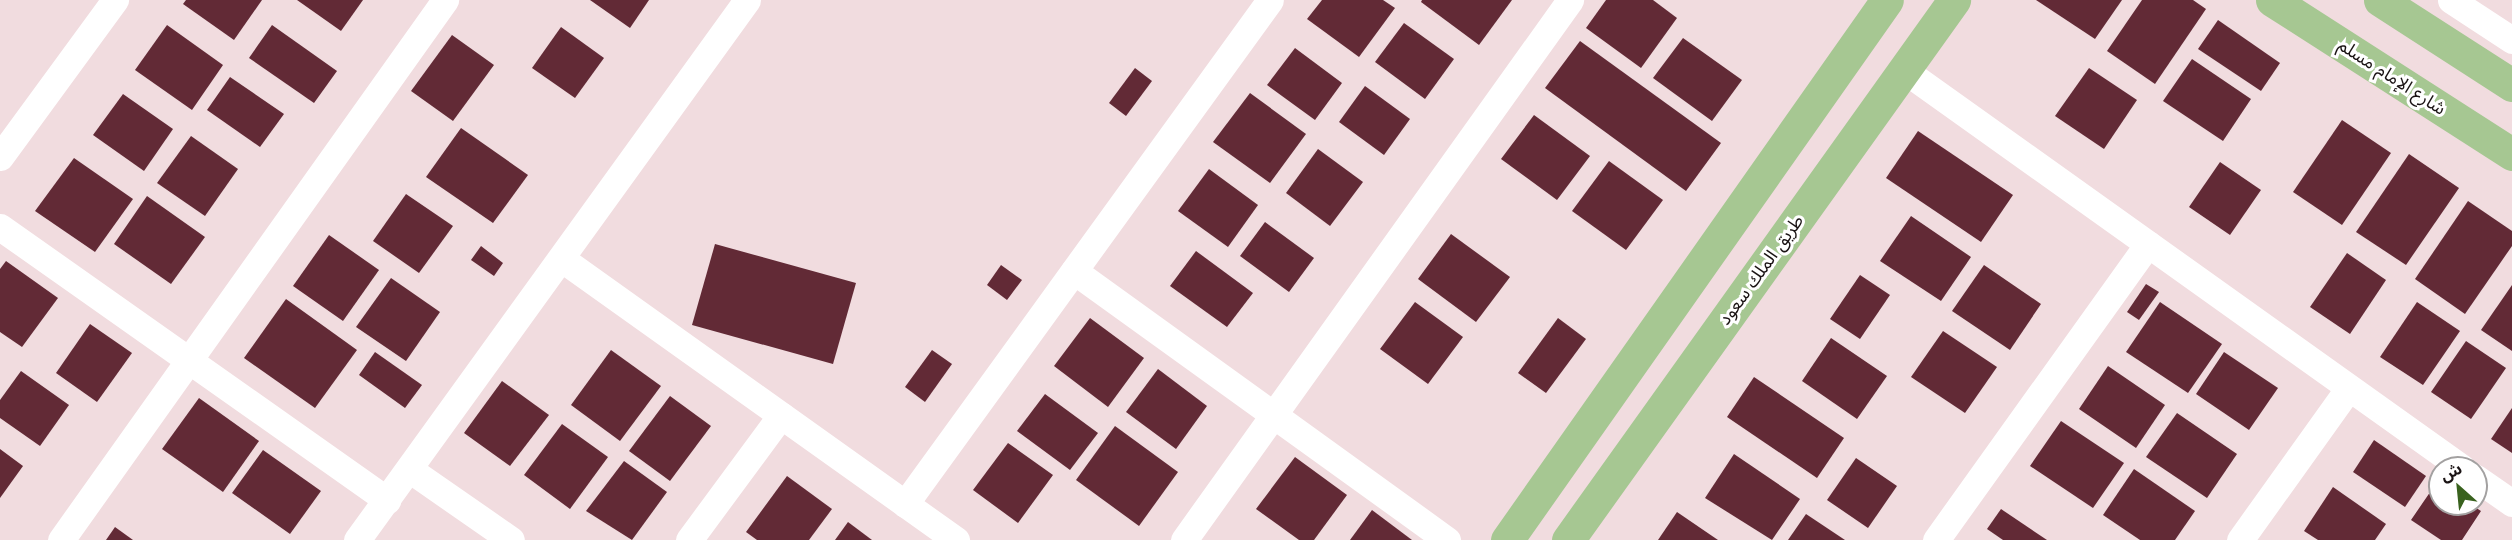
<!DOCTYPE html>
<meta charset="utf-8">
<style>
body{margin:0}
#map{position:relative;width:2512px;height:540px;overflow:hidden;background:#f1dcdf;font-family:"Libre Baskerville","Noto Sans Arabic",serif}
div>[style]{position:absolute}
.building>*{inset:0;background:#622a36}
.minor>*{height:27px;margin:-13.5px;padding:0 13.5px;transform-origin:13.5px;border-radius:13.5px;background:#fff}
.major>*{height:33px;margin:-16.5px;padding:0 16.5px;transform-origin:16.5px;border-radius:16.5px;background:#a6c792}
span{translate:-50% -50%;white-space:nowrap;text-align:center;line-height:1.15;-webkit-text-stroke:6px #fff;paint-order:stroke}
.street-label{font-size:18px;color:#1a1314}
.north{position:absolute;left:2428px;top:456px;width:60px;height:60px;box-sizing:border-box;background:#fff;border:2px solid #a3a1a1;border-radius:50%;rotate:333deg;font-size:16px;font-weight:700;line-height:24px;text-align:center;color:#1a1314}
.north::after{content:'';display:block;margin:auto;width:21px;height:27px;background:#39621e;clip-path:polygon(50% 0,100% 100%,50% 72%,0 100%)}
</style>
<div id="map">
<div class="building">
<div style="clip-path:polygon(186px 0,262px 0,234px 40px,183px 4px)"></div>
<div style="clip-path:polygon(297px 0,363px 0,341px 31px)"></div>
<div style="clip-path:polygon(590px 0,649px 0,630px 28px)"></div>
<div style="clip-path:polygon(1322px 0,1383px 0,1395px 8px,1359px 57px,1307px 19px)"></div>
<div style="clip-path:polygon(1422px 0,1512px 0,1479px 45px,1421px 2px)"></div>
<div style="clip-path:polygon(1606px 0,1653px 0,1677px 18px,1641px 68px,1586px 28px)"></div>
<div style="clip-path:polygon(2036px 0,2122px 0,2095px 39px)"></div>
<div style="clip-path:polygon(2142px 0,2193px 0,2206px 9px,2155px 84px,2107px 51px)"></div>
<div style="clip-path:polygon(2218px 20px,2280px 63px,2261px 91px,2198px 49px)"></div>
<div style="clip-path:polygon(1404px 23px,1454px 59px,1425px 99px,1375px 62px)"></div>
<div style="clip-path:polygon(167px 25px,223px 65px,192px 110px,135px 70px)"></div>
<div style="clip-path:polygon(272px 25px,337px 71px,314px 103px,249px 58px)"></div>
<div style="clip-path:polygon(561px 27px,604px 58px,575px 98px,532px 68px)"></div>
<div style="clip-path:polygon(452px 35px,494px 65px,453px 121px,411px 91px)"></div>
<div style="clip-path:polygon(1683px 38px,1742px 80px,1712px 121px,1653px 78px)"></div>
<div style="clip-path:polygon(1580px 41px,1721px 143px,1686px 191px,1545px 88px)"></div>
<div style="clip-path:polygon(1295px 48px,1342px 83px,1315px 120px,1267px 85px)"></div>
<div style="clip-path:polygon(2192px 59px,2251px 99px,2223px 141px,2163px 101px)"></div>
<div style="clip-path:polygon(1135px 68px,1152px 81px,1126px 116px,1109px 103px)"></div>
<div style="clip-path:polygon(2089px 68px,2137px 100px,2104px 149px,2055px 116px)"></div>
<div style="clip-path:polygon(230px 77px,284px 114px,260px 147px,207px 110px)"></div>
<div style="clip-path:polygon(1365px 86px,1410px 119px,1384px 155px,1339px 122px)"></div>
<div style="clip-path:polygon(1250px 93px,1306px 134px,1270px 183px,1213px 142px)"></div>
<div style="clip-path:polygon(123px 94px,173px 129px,144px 171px,93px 135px)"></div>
<div style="clip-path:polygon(1534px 115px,1590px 156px,1557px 200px,1501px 159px)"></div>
<div style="clip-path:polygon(2342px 120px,2391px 153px,2342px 225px,2293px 192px)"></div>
<div style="clip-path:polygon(461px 128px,528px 175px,493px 223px,426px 177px)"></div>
<div style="clip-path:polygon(1918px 131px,2013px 195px,1981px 242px,1886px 178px)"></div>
<div style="clip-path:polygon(191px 136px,238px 169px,205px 216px,157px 183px)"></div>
<div style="clip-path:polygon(1318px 149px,1363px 182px,1330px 226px,1286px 193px)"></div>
<div style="clip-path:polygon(2409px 154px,2459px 188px,2406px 265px,2356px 232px)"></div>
<div style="clip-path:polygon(74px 158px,133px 199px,95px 252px,35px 211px)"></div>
<div style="clip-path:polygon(1609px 161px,1663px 200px,1626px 250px,1572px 211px)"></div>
<div style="clip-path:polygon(2220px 162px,2261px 190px,2230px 235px,2189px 207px)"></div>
<div style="clip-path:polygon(1209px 169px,1258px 205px,1228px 247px,1178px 211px)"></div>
<div style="clip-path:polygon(406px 194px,453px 226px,419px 273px,373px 241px)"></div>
<div style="clip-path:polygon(147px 196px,205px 237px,171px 284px,114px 244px)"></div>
<div style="clip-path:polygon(2468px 201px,2512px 231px,2512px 246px,2465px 314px,2415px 279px)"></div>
<div style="clip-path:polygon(1911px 216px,1971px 257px,1941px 301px,1880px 261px)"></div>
<div style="clip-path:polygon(1265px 222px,1314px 258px,1289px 292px,1240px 256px)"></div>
<div style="clip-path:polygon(1451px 234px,1510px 277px,1476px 322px,1418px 279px)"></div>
<div style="clip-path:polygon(329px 235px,379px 270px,343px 321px,293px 286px)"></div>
<div style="clip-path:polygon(715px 244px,856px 283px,833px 364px,692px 325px)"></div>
<div style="clip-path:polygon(481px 246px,503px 263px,494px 276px,471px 260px)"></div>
<div style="clip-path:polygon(1196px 251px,1253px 293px,1227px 327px,1170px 286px)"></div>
<div style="clip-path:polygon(2347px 253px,2386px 280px,2350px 334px,2310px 307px)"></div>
<div style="clip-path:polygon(6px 261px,58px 298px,22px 347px,0 332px,0 269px)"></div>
<div style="clip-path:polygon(1001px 265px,1022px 280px,1007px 300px,987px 285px)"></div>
<div style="clip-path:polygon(1984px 265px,2041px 304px,2010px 350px,1952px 311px)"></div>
<div style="clip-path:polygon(1860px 275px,1890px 295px,1860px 339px,1830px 319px)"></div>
<div style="clip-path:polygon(391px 278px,440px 312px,406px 361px,356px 327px)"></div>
<div style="clip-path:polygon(2146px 284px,2159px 292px,2139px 320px,2127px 312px)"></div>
<div style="clip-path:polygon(2512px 285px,2512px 351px,2481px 330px)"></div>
<div style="clip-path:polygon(286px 299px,357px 350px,315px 408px,244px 358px)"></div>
<div style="clip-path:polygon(1415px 302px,1463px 337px,1428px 384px,1380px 349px)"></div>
<div style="clip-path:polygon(2160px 302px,2222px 344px,2188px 393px,2126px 352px)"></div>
<div style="clip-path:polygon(2417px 302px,2460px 331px,2423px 385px,2380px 357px)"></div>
<div style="clip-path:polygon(1090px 318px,1144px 358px,1108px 407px,1054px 366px)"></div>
<div style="clip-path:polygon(1558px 318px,1586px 339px,1546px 393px,1518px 373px)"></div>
<div style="clip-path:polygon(90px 324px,132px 353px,97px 402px,56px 373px)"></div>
<div style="clip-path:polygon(1943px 331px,1997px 367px,1965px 413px,1911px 377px)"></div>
<div style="clip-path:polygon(1831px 338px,1887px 376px,1857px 419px,1802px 381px)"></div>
<div style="clip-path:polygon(2466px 341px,2506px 368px,2471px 419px,2431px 392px)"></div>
<div style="clip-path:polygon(611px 350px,661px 386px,620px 441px,571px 405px)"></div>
<div style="clip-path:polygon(932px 350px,952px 364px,925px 402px,905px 387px)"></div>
<div style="clip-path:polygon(375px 352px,422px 385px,405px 408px,359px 375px)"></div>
<div style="clip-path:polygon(2224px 352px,2278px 388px,2249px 430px,2196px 394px)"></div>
<div style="clip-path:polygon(2108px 366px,2165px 405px,2136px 448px,2079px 409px)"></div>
<div style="clip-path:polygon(1158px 369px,1207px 406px,1176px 449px,1126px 412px)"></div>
<div style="clip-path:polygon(21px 371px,69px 405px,40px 446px,0 418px,0 400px)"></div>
<div style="clip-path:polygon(1754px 377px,1844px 438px,1817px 478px,1727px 417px)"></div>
<div style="clip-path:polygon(502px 381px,549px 415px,510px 466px,464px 433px)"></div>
<div style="clip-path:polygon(1045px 394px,1098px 433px,1070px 470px,1017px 431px)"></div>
<div style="clip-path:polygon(670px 396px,711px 426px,670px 481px,629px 451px)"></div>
<div style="clip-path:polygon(199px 398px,259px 441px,223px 492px,162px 449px)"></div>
<div style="clip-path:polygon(2512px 408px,2512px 453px,2491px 439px)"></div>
<div style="clip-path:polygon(2177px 413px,2237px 454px,2207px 498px,2146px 457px)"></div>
<div style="clip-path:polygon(2061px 421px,2124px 463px,2093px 508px,2030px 466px)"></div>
<div style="clip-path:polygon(562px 424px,608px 457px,570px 509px,524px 475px)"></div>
<div style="clip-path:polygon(1115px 426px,1178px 472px,1139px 526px,1076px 480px)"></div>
<div style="clip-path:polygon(2374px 440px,2426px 476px,2405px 507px,2353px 472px)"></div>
<div style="clip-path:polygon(1008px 443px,1053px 475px,1018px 523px,973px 490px)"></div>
<div style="clip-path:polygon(0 449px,23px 466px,0 498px)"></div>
<div style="clip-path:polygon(263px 450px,321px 491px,290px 534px,232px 493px)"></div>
<div style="clip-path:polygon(1734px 454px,1800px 499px,1772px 540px,1705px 498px)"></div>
<div style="clip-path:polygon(1295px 457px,1347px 495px,1314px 540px,1299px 540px,1256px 509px)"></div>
<div style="clip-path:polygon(1856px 458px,1897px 486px,1868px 528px,1827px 500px)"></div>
<div style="clip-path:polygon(624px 461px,667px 492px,632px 540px,586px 511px)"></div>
<div style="clip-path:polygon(2134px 469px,2195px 511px,2175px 540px,2140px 540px,2103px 515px)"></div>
<div style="clip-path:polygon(787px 476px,832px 509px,809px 540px,757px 540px,746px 532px)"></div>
<div style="clip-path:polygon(2437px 482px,2440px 504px,2470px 504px,2481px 511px,2462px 540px,2441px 540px,2411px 520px)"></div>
<div style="clip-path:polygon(2333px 487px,2386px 524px,2375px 540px,2318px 540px,2304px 531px)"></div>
<div style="clip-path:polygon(2001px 509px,2047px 540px,2003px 540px,1987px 529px)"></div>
<div style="clip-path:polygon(1372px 510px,1412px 540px,1350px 540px)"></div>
<div style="clip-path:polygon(1677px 512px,1718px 540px,1658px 540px)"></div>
<div style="clip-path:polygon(1806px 514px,1845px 540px,1788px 540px)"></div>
<div style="clip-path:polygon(848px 522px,872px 540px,835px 540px)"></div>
<div style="clip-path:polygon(115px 527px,133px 540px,106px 540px)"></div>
</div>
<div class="minor">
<div style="left:2451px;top:0;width:73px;rotate:33.3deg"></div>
<div style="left:1904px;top:70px;width:685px;rotate:35.5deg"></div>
<div style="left:0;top:157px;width:195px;rotate:-53.8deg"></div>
<div style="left:0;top:227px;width:474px;rotate:35.2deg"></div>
<div style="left:562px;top:259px;width:484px;rotate:35.5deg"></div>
<div style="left:1074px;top:271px;width:460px;rotate:35.8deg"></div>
<div style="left:409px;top:469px;width:124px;rotate:34.8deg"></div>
<div style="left:2476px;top:478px;width:44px;rotate:34.8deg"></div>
<div style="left:905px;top:504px;width:622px;rotate:-54.09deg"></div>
<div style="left:61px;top:540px;width:663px;rotate:-54.58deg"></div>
<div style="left:357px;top:540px;width:666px;rotate:-54.16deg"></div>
<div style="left:689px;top:540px;width:155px;rotate:-53.6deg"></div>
<div style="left:1184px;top:540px;width:664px;rotate:-54.44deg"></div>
<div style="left:1936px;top:540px;width:364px;rotate:-54.4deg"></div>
<div style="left:2240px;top:540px;width:187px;rotate:-54.4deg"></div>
</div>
<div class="major">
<div style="left:2272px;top:0;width:285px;rotate:32.7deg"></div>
<div style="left:2380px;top:0;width:157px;rotate:32.8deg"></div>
<div style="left:1507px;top:540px;width:660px;rotate:-54.87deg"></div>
<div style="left:1568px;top:540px;width:664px;rotate:-54.44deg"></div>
</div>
<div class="street-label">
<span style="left:2392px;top:77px;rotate:33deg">شارع الإمام مسلم</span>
<span style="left:1761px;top:270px;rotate:-54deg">طريق الملك سعود</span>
</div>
<div class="north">ش</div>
</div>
